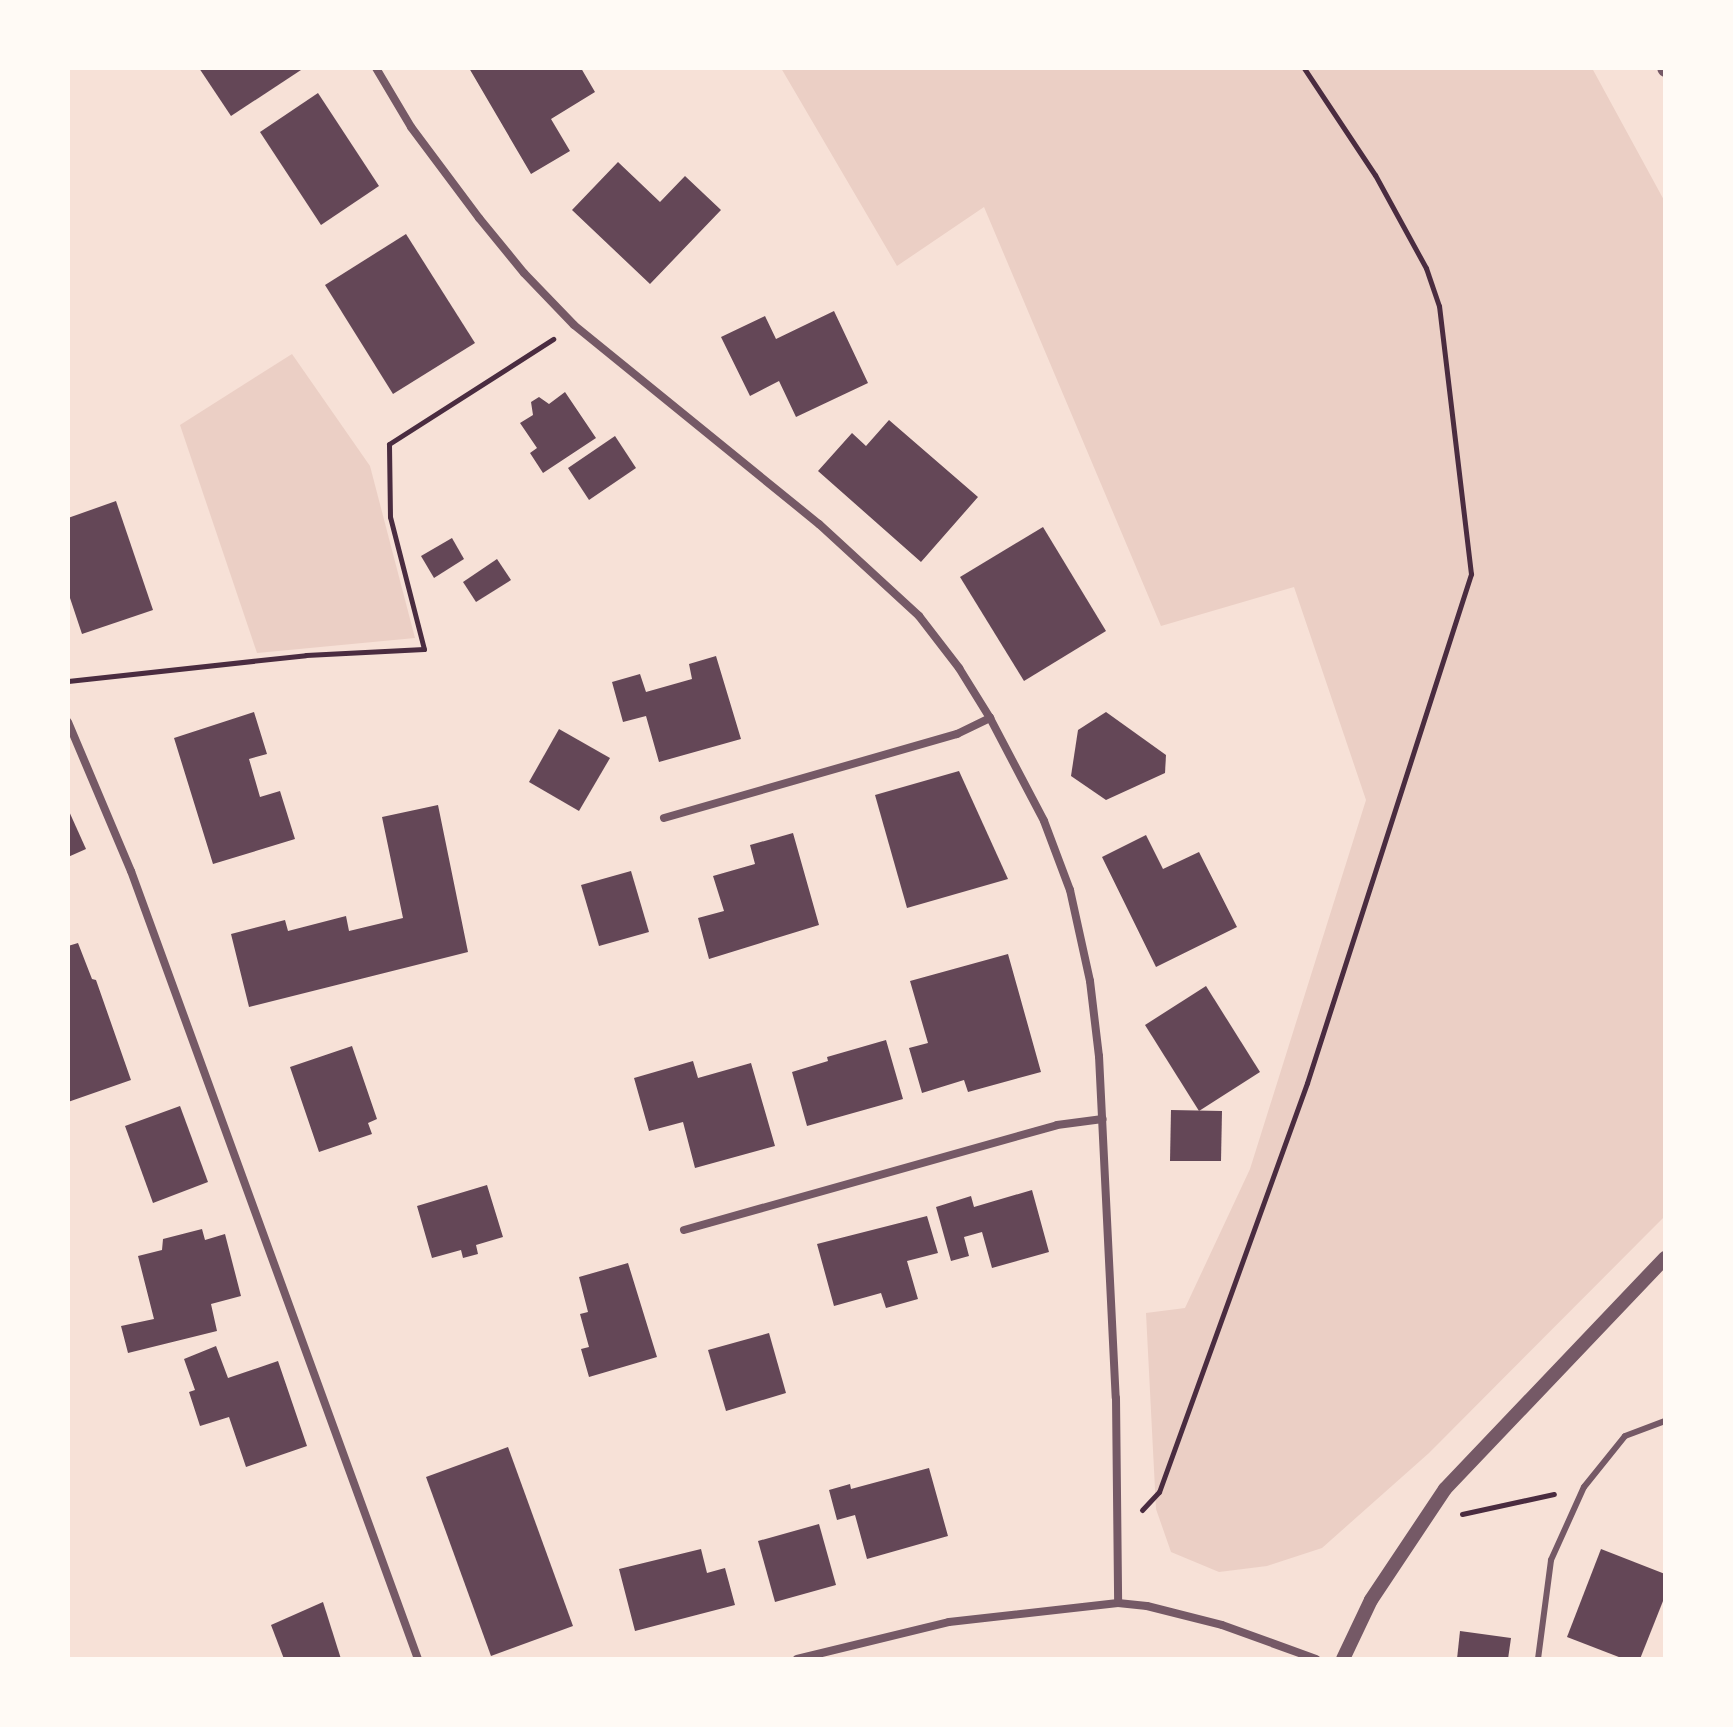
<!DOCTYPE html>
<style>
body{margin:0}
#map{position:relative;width:1733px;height:1727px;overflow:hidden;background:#f7e1d7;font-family:Merriweather,serif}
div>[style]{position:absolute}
.green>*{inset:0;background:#ebcfc5}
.building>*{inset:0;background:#644757}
.path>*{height:5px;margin:-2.5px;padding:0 2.5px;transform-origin:2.5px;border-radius:2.5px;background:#4a2c40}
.service>*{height:6px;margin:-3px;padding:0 3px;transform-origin:3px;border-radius:3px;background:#755966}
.minor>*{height:8px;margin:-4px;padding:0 4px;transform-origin:4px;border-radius:4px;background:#755966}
.tertiary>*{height:14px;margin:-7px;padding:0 7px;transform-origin:7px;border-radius:7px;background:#755966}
span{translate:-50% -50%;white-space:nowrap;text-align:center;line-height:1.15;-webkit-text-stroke:6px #fffaf5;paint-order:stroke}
.frame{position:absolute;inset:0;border:70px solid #fffaf5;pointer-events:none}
</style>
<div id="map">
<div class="green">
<div style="clip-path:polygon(781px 68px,1592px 68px,1665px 202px,1665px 1216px,1429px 1453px,1322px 1548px,1267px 1566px,1219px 1572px,1171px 1552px,1156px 1509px,1146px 1313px,1185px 1308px,1250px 1169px,1366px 800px,1294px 587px,1161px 626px,984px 207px,897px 266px)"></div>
<div style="clip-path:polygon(292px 354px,370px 466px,415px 638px,257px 653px,180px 425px)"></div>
</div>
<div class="building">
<div style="clip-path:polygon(199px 68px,304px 68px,231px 116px)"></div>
<div style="clip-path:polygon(469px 68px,581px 68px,595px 92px,551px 119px,570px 151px,531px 174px)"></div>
<div style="clip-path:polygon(318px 93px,379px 186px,321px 225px,260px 132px)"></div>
<div style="clip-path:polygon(618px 162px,660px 202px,685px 176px,721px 210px,650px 284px,572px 210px)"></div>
<div style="clip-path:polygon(406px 234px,475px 343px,393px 394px,325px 285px)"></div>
<div style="clip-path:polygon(834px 311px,868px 383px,796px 417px,779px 381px,750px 396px,721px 337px,765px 316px,776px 339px)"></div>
<div style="clip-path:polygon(565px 392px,596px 438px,543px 473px,530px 453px,537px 448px,520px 423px,533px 415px,531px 402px,539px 397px,549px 404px)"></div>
<div style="clip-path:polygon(889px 420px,978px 497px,921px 562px,818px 471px,852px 433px,866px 446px)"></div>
<div style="clip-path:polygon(615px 436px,636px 468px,589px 500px,568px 468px)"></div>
<div style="clip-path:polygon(116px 501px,153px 610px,82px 634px,68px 592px,68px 518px)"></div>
<div style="clip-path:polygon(1043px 527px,1106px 631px,1024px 681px,960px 577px)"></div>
<div style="clip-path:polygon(452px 538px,464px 559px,434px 578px,421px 556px)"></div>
<div style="clip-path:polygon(497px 559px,511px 580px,476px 602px,463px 582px)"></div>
<div style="clip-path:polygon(716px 656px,741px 739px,659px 762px,646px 716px,623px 722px,612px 682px,640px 674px,646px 692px,692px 679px,689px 664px)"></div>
<div style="clip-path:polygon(254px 712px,267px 754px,249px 759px,260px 797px,280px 791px,295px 839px,213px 864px,174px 738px)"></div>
<div style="clip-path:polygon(1106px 712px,1166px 755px,1165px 773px,1106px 800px,1071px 776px,1078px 730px)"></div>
<div style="clip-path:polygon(559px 729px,610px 758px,579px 811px,529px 782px)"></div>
<div style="clip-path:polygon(959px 771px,1008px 879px,907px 908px,875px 795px)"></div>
<div style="clip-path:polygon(438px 805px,468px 952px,249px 1007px,231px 934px,285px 920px,288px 931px,346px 916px,349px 931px,403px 918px,382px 817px)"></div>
<div style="clip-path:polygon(68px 809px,86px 849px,68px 857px)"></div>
<div style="clip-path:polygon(793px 833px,819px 925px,709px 959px,698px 918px,724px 911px,713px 876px,755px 864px,750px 845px)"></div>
<div style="clip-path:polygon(1146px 835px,1163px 869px,1199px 852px,1237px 927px,1156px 967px,1102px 857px)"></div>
<div style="clip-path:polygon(631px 871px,649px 932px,599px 946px,581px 885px)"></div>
<div style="clip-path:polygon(78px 943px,92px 979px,96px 980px,131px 1080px,68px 1102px,68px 946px)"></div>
<div style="clip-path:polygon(1008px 954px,1041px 1072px,968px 1092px,964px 1080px,922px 1093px,909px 1048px,928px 1043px,910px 981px)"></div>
<div style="clip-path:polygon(1206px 986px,1260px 1072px,1199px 1111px,1145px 1025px)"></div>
<div style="clip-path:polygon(886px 1040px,903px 1099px,807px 1126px,792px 1072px,828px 1061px,827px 1057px)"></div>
<div style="clip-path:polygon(352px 1046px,377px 1119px,368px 1123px,372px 1134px,319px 1152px,290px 1067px)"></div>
<div style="clip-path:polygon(693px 1061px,698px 1078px,751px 1063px,775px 1146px,695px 1168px,683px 1122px,649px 1131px,634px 1078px)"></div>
<div style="clip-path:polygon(180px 1106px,208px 1182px,153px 1203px,125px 1126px)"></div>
<div style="clip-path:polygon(1171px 1110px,1222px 1111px,1221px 1161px,1170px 1161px)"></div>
<div style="clip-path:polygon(487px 1185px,503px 1237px,476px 1245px,478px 1254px,463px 1258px,461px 1250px,432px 1258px,417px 1206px)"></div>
<div style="clip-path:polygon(1032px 1190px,1049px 1252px,992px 1268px,982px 1232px,964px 1237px,969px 1256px,951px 1261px,936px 1207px,971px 1196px,974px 1207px)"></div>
<div style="clip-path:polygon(927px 1216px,938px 1253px,907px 1261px,918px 1299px,886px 1308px,881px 1293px,834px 1306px,817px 1244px)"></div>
<div style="clip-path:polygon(202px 1229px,205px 1240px,225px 1234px,241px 1296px,211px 1304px,217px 1331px,128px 1353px,121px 1326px,154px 1319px,138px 1256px,162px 1250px,163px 1239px)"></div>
<div style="clip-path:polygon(628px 1263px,657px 1357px,589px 1377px,581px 1349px,589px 1347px,580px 1314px,588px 1312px,579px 1277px)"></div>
<div style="clip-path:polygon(769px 1333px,786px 1393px,726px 1411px,708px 1350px)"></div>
<div style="clip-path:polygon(216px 1346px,228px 1378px,278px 1361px,307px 1446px,246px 1467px,229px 1417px,200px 1426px,189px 1392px,195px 1390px,184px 1359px)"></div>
<div style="clip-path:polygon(508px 1447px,573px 1626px,491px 1656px,426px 1477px)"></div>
<div style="clip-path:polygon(929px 1468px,948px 1536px,867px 1559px,855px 1515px,837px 1520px,829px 1490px,850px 1484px,851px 1489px)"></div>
<div style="clip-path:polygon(819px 1524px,836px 1585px,775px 1602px,758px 1541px)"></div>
<div style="clip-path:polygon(701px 1549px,707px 1573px,725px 1568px,735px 1605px,635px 1631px,619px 1569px)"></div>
<div style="clip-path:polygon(1601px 1549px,1665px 1574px,1665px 1596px,1640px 1659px,1624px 1659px,1567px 1637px)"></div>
<div style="clip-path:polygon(323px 1602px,341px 1659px,284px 1659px,271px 1625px)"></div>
<div style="clip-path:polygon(1460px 1631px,1511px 1638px,1508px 1659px,1457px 1659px)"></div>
</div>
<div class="path">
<div style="left:68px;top:681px;width:239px;rotate:-6.2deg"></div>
<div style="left:306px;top:655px;width:118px;rotate:-2.9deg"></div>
<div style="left:424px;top:649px;width:136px;rotate:-104.4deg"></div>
<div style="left:390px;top:517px;width:73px;rotate:-90.8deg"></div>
<div style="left:389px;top:444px;width:195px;rotate:-32.6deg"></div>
<div style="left:1142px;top:1510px;width:25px;rotate:-47deg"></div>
<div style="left:1159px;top:1492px;width:435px;rotate:-70.1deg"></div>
<div style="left:1307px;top:1083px;width:535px;rotate:-72.14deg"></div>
<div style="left:1471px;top:574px;width:270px;rotate:-96.8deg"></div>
<div style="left:1439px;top:306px;width:40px;rotate:-108.9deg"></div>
<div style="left:1426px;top:268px;width:106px;rotate:-118.7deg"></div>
<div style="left:1375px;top:175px;width:128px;rotate:-123.6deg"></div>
<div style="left:1462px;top:1514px;width:94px;rotate:-12.3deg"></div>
</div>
<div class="service">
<div style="left:1538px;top:1659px;width:100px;rotate:-82.5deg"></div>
<div style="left:1551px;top:1560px;width:80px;rotate:-65.7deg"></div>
<div style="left:1584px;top:1487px;width:65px;rotate:-51.2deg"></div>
<div style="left:1625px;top:1436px;width:43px;rotate:-20.6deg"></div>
</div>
<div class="minor">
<div style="left:376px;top:68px;width:69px;rotate:59.3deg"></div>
<div style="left:411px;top:127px;width:114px;rotate:53.2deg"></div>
<div style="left:479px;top:218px;width:71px;rotate:50.7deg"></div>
<div style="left:524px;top:273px;width:72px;rotate:46.1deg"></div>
<div style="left:574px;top:325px;width:316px;rotate:39.1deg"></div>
<div style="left:819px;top:524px;width:136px;rotate:42.6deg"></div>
<div style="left:919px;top:616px;width:66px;rotate:52.4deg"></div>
<div style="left:959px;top:668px;width:59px;rotate:58.2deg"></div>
<div style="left:990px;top:718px;width:116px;rotate:62.3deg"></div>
<div style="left:1044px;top:821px;width:74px;rotate:69.4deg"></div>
<div style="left:1070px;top:890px;width:93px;rotate:77.6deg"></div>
<div style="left:1090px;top:981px;width:76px;rotate:83.2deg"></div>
<div style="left:1099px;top:1056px;width:342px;rotate:87.2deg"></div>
<div style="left:1116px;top:1398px;width:205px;rotate:89.4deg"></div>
<div style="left:68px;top:722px;width:162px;rotate:67.1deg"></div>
<div style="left:131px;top:871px;width:839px;rotate:69.99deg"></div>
<div style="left:664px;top:818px;width:305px;rotate:-16deg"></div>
<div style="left:957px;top:734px;width:37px;rotate:-26deg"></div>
<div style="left:684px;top:1230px;width:387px;rotate:-15.7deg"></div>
<div style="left:1057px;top:1125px;width:46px;rotate:-7.4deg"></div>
<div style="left:797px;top:1659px;width:156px;rotate:-13.7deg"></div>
<div style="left:949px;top:1622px;width:170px;rotate:-6.4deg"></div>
<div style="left:1118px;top:1603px;width:29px;rotate:6deg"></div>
<div style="left:1147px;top:1606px;width:77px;rotate:14.2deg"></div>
<div style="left:1222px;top:1625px;width:100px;rotate:19.9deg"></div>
</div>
<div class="tertiary">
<div style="left:1664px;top:68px;width:2px;rotate:63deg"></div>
<div style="left:1343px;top:1659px;width:65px;rotate:-64.6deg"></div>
<div style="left:1371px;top:1600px;width:133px;rotate:-56.3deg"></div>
<div style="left:1445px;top:1489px;width:319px;rotate:-46.4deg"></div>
</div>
<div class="frame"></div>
</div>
